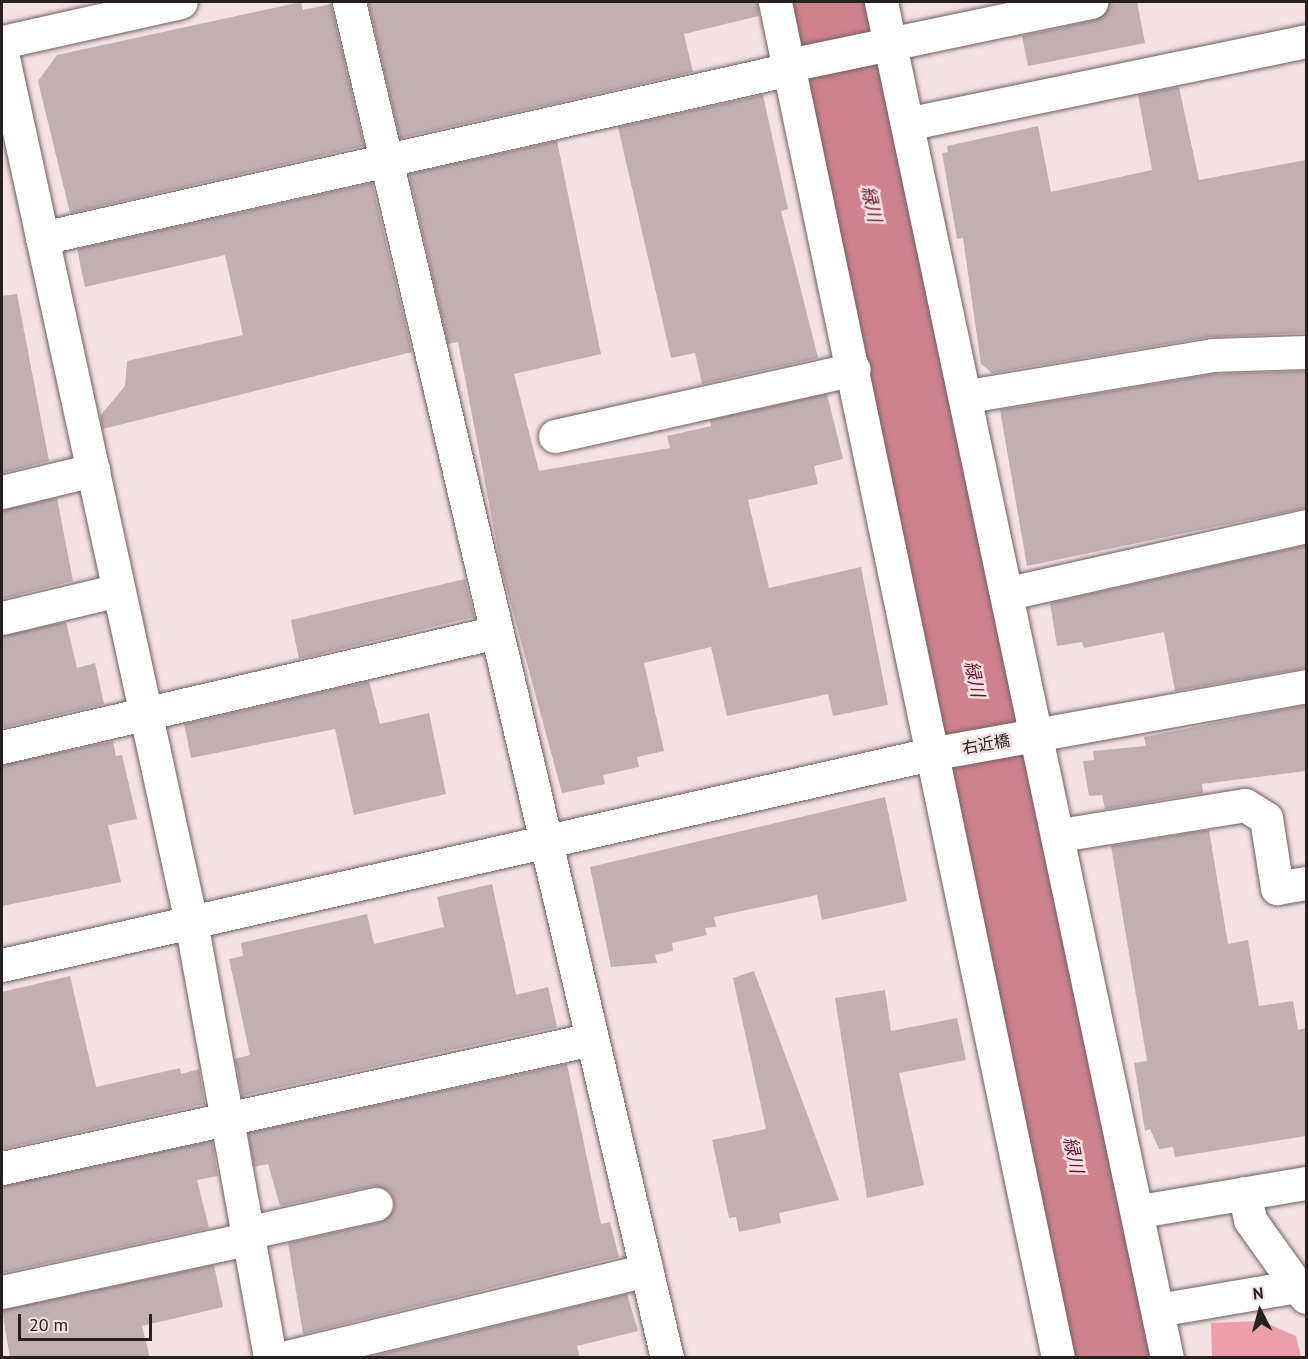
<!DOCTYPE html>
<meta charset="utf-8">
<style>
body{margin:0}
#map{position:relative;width:1308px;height:1359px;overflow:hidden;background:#f3e1e3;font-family:"PT Sans","Noto Sans JP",sans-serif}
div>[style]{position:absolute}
.forest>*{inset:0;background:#ec9eaa}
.river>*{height:81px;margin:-40.5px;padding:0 40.5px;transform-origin:40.5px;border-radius:40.5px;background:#cd828e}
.building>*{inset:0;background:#c1afb1}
.roads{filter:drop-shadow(0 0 2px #6d5e60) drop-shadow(0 0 2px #6d5e60)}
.minor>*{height:33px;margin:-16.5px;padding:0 16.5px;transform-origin:16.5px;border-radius:16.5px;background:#fff}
span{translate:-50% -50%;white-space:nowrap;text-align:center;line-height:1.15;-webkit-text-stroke:5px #f3e1e3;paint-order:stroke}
.street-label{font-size:16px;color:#262021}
.water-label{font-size:18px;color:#690f2a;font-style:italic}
.frame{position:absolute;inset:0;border:3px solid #262021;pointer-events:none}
.north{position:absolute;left:1230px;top:1281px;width:60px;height:60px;-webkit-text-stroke:4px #f3e1e3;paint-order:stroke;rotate:354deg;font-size:16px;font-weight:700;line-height:24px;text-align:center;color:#262021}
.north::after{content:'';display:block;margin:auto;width:21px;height:27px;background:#262021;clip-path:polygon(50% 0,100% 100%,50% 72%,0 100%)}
.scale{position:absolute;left:18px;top:1314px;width:134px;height:27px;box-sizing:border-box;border:3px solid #262021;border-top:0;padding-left:8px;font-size:18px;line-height:21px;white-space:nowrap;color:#262021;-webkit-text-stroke:4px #f3e1e3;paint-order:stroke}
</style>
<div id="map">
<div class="forest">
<div style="clip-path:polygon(1261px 1321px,1296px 1336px,1301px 1357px,1212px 1357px,1211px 1323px)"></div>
</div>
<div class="river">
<div style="left:827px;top:2px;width:1386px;rotate:78.01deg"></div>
</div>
<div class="building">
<div style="clip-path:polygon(301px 2px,303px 10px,331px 4px,364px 146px,70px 213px,38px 81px,57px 55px)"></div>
<div style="clip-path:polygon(368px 2px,757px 2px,759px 16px,684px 34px,693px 72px,400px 138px)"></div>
<div style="clip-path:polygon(1109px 2px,1137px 2px,1145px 43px,1028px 66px,1022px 36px,1095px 20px)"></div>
<div style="clip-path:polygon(1179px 87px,1199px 180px,1306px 160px,1306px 333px,1209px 337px,992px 373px,981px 364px,963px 238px,957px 239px,942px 153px,948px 152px,947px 146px,1038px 126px,1051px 192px,1152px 170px,1138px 95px)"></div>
<div style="clip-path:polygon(763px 95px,788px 209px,781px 211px,818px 358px,702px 384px,695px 353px,671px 358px,618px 127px)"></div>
<div style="clip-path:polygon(557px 141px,601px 354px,514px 374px,539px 471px,670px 448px,667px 436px,711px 426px,710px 420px,827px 394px,843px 459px,814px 466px,818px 484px,748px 500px,769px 588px,861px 567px,888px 705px,833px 716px,828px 694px,727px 716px,711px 647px,644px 663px,664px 751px,637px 757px,639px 767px,603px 775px,605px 784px,562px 793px,502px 571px,458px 342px,448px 344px,409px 174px)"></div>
<div style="clip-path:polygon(372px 183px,412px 352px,103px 429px,100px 416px,125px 386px,127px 361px,243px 335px,225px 255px,85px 287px,77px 249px)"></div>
<div style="clip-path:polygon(17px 294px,49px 461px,2px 473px,2px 296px)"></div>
<div style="clip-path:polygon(1306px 371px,1306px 508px,1027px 566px,1000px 410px,1214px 374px)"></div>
<div style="clip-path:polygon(57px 498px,73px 581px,2px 599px,2px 510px)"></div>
<div style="clip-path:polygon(1306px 545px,1306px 668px,1175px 691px,1164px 632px,1084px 648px,1082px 642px,1057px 646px,1050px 603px)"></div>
<div style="clip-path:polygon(465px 579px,474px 617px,299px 659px,291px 620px)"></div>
<div style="clip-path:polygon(66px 622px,77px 668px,95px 663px,104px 704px,2px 728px,2px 636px)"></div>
<div style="clip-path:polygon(369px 681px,380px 724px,429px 713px,446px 794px,354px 815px,335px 729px,191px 758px,184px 724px)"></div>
<div style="clip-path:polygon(1306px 705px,1306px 771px,1202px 784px,1203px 793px,1105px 809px,1102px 795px,1089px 796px,1083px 761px,1094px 760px,1093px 751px,1146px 746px,1144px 737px)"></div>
<div style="clip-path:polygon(113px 741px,116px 756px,122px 755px,137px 819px,108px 825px,121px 882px,2px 906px,2px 765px)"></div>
<div style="clip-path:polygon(885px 797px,907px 901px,822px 920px,817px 895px,714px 917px,716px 927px,705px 928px,707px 935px,672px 943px,673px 951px,655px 955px,657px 963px,611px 967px,590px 867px)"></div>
<div style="clip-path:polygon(1209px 830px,1228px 944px,1248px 940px,1259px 1006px,1293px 1001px,1298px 1030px,1306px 1028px,1306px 1136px,1175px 1157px,1173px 1147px,1159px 1149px,1150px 1129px,1145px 1131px,1134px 1063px,1147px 1061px,1111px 846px)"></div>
<div style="clip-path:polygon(492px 884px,516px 995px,548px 987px,557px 1027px,242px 1096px,235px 1059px,250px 1055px,229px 959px,243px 956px,241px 943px,367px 914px,374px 944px,444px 927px,437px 897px)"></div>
<div style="clip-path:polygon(754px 971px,839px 1200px,779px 1213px,781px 1223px,739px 1232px,736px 1217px,729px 1218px,712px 1140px,766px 1129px,733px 978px)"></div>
<div style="clip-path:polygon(70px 976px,96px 1087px,180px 1068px,181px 1074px,199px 1069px,205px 1104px,2px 1149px,2px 992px)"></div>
<div style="clip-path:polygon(885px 990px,891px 1031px,957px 1018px,966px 1060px,899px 1073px,924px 1185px,867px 1198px,835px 998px)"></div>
<div style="clip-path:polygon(567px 1064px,601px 1224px,610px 1222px,619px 1257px,303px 1334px,288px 1243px,381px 1222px,394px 1210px,394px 1199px,389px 1191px,373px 1186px,280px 1206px,268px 1164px,254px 1167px,248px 1133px)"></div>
<div style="clip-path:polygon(212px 1141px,218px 1176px,197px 1180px,209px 1228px,2px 1273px,2px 1186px)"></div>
<div style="clip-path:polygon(214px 1265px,223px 1307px,142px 1326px,150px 1358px,10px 1358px,2px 1310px)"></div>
<div style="clip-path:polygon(627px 1294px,638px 1331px,577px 1346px,580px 1358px,365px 1358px)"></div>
</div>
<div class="roads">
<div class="minor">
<div style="left:349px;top:2px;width:1393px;rotate:76.8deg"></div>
<div style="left:775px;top:2px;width:1385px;rotate:78.21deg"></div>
<div style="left:881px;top:2px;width:1386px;rotate:78.09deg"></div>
<div style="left:2px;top:42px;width:183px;rotate:-12.6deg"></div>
<div style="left:2px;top:53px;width:889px;rotate:77.73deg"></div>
<div style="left:191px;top:922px;width:443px;rotate:79.7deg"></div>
<div style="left:789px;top:65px;width:309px;rotate:-11.8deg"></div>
<div style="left:911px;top:123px;width:403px;rotate:-11.7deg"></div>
<div style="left:42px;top:238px;width:767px;rotate:-12.73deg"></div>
<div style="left:968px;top:396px;width:247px;rotate:-9.5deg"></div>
<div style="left:1212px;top:355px;width:94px;rotate:-1.8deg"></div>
<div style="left:555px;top:436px;width:306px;rotate:-12.6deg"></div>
<div style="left:2px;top:492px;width:94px;rotate:-13.6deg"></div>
<div style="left:1009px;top:593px;width:304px;rotate:-12.7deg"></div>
<div style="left:2px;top:618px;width:120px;rotate:-13.5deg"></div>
<div style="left:2px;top:747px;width:508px;rotate:-13.08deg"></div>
<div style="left:1060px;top:835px;width:187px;rotate:-9.2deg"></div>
<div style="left:1245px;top:805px;width:25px;rotate:32deg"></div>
<div style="left:1266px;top:818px;width:71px;rotate:81.1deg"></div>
<div style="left:1277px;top:888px;width:29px;rotate:-10deg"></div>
<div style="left:2px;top:965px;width:957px;rotate:-12.8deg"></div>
<div style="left:935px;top:753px;width:377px;rotate:-10.2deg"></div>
<div style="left:2px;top:1168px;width:604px;rotate:-12.33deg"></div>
<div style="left:1244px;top:1193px;width:28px;rotate:77deg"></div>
<div style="left:1250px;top:1220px;width:81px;rotate:54.5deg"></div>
<div style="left:1297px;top:1286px;width:9px;rotate:-13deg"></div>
<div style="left:1140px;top:1211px;width:168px;rotate:-9.6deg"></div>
<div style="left:246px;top:1233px;width:133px;rotate:-12.6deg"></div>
<div style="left:2px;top:1292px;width:251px;rotate:-12.2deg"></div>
<div style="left:1158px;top:1310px;width:141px;rotate:-9.8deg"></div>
<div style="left:1297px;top:1286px;width:14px;rotate:51deg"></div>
<div style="left:283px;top:1358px;width:374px;rotate:-13.6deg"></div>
</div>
</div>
<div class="street-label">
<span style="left:986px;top:744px;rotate:-10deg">右近橋</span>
</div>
<div class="water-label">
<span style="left:871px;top:204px;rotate:78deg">緑川</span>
<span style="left:974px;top:679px;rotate:78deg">緑川</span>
<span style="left:1073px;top:1155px;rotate:78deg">緑川</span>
</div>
<div class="frame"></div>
<div class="north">N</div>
<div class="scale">20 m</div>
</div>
